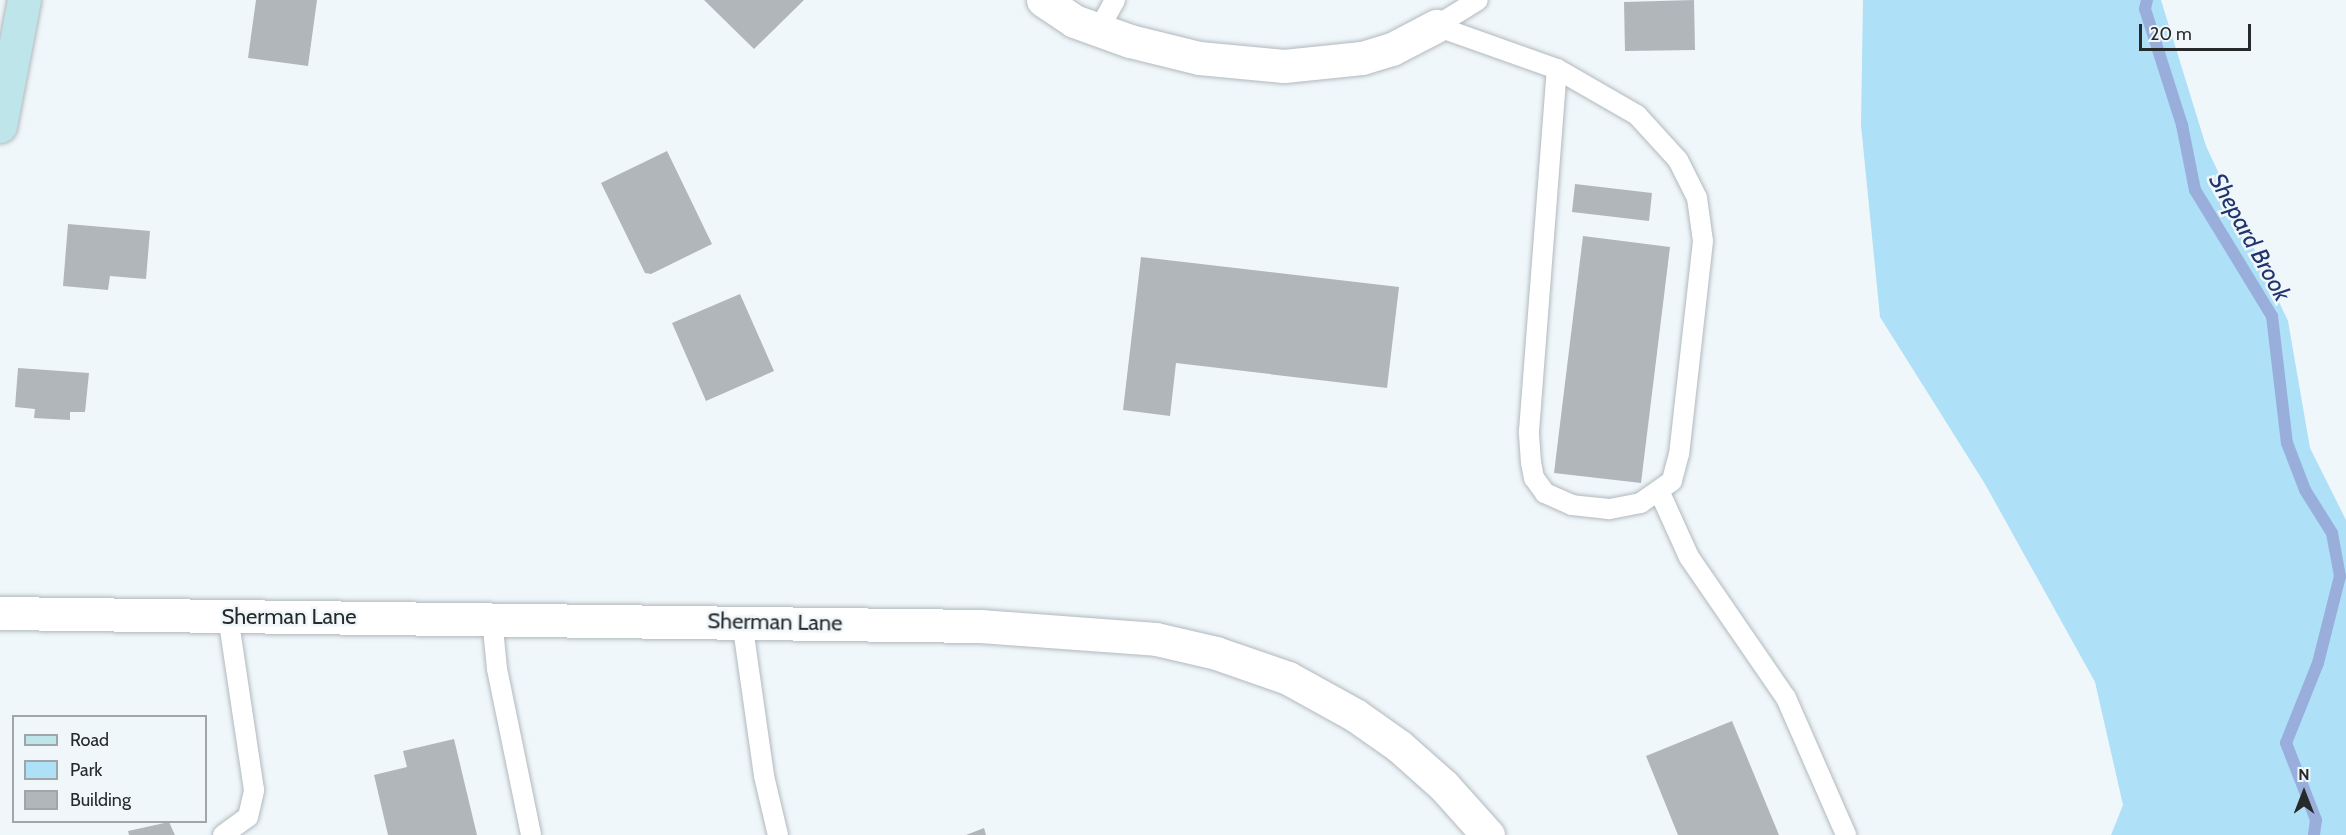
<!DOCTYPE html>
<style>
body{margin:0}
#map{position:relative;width:2346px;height:835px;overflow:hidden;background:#f0f7fb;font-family:Cabin,sans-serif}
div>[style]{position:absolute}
.green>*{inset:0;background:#aee0f7}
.stream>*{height:12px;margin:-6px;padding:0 6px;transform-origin:6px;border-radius:6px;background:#9aaedc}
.building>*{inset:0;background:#b1b6bb}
.roads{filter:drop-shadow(0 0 2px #b2b9bd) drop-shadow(0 0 2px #b2b9bd)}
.service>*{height:20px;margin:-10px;padding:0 10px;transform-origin:10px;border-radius:10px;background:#fff}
.minor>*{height:33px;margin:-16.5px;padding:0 16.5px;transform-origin:16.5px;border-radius:16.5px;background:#fff}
.tertiary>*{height:33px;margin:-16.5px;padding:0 16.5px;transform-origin:16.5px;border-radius:16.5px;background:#fff}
.secondary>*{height:33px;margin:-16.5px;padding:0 16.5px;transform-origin:16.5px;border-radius:16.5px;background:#bde5ea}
span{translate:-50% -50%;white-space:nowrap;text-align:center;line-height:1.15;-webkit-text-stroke:5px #f0f7fb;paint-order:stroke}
.street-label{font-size:22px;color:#272a2b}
.water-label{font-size:24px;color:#21346d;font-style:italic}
.legend{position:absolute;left:12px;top:715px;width:195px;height:108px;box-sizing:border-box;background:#f0f7fb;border:2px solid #a0a5a8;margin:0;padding:8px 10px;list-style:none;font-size:18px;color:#272a2b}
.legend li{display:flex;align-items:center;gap:12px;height:30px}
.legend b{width:30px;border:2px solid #a0a5a8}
.north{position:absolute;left:2274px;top:763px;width:60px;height:60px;-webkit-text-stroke:4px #f0f7fb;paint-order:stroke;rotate:0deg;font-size:16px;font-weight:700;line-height:24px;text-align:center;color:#272a2b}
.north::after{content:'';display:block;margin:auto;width:21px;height:27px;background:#272a2b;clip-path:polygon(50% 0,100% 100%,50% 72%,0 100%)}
.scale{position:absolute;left:2139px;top:24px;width:112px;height:27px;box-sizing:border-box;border:3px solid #272a2b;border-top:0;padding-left:8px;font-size:18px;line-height:21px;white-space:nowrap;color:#272a2b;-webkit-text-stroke:4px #f0f7fb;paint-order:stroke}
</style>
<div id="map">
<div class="green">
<div style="clip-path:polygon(1863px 0,2161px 0,2206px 146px,2288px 321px,2310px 448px,2346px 520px,2346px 835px,2111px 835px,2123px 805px,2095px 682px,1985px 484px,1880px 317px,1861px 125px)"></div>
</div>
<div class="stream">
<div style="left:2147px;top:0;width:9px;rotate:103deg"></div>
<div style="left:2145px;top:9px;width:122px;rotate:72.3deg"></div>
<div style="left:2182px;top:125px;width:66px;rotate:78.7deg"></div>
<div style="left:2195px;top:190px;width:148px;rotate:58.6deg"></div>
<div style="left:2272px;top:316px;width:128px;rotate:83.3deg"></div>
<div style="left:2287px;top:443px;width:50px;rotate:69deg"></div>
<div style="left:2305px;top:490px;width:51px;rotate:57.9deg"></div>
<div style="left:2332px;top:533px;width:44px;rotate:79.5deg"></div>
<div style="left:2340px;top:576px;width:90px;rotate:104.2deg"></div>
<div style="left:2318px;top:663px;width:86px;rotate:111.8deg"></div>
<div style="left:2286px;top:743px;width:83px;rotate:68.7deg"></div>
<div style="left:2316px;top:820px;width:15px;rotate:98deg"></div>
</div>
<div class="building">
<div style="clip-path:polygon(256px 0,317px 0,308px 66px,248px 58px)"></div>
<div style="clip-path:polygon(704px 0,804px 0,754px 49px)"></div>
<div style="clip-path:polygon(1694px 0,1695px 50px,1625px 51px,1624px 2px)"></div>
<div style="clip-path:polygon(667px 151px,712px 244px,651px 274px,645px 273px,601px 183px)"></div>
<div style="clip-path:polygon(1575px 184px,1652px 193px,1649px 221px,1572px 212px)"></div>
<div style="clip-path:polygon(68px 224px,150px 231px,146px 279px,110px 276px,108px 290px,63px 286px)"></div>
<div style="clip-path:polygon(1583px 236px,1670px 247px,1641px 483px,1554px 473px)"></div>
<div style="clip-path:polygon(1141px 257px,1399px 287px,1387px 388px,1176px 363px,1170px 416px,1123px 410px)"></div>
<div style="clip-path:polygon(740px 294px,774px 371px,706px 401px,672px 323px)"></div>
<div style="clip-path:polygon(18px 368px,89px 373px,85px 412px,70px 412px,70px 420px,34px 418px,35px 409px,15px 407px)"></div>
<div style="clip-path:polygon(1732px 721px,1779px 835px,1678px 835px,1646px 756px)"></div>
<div style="clip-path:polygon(454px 739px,477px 835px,388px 835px,374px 775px,407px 767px,403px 751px)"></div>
<div style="clip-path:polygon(169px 822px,175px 835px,129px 835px,128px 831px)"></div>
<div style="clip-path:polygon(984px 828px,986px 835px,966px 835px)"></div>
</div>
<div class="roads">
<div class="service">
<div style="left:1436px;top:26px;width:128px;rotate:19.6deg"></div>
<div style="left:1557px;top:69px;width:92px;rotate:29.9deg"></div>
<div style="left:1637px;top:115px;width:61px;rotate:47.7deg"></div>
<div style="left:1678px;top:160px;width:42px;rotate:63.4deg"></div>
<div style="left:1697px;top:198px;width:43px;rotate:82.1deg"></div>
<div style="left:1703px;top:241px;width:214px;rotate:96.4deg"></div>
<div style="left:1679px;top:454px;width:28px;rotate:105deg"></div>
<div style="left:1672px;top:481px;width:38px;rotate:145deg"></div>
<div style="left:1641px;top:503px;width:33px;rotate:169deg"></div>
<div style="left:1609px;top:509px;width:37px;rotate:-174deg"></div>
<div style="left:1572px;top:505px;width:30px;rotate:-156deg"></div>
<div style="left:1545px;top:493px;width:19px;rotate:-126deg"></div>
<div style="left:1534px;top:478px;width:15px;rotate:-101deg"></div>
<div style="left:1531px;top:463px;width:32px;rotate:-94deg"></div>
<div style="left:1529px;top:431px;width:363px;rotate:-85.6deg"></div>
<div style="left:1436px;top:26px;width:49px;rotate:-31.8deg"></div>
<div style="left:1099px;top:29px;width:33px;rotate:-61deg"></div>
<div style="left:1660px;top:493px;width:70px;rotate:65.6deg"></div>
<div style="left:1689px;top:557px;width:171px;rotate:55.5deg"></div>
<div style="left:1786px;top:698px;width:150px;rotate:66.3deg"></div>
<div style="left:492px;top:618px;width:51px;rotate:84.4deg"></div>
<div style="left:497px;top:669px;width:169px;rotate:78.4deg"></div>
<div style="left:742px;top:621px;width:157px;rotate:81.9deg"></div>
<div style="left:764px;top:776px;width:61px;rotate:76.7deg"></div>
<div style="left:223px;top:835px;width:31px;rotate:-36deg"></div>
<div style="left:248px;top:817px;width:28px;rotate:-77deg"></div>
<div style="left:254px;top:790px;width:176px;rotate:-98.5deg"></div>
</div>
<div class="minor">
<div style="left:1043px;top:0;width:37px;rotate:34deg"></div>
<div style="left:1074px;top:21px;width:59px;rotate:19.7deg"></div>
<div style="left:1130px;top:41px;width:71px;rotate:13.8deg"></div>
<div style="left:1199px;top:58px;width:85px;rotate:5.4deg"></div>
<div style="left:1284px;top:66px;width:78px;rotate:-5.9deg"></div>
<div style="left:1362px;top:58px;width:31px;rotate:-17deg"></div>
<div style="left:1392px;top:49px;width:50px;rotate:-27.6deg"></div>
</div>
<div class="tertiary">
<div style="left:0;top:613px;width:980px;rotate:0.76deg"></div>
<div style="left:980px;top:626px;width:176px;rotate:4.2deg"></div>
<div style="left:1156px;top:639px;width:62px;rotate:13.1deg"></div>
<div style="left:1216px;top:653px;width:76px;rotate:19.1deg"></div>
<div style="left:1288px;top:678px;width:77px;rotate:28.9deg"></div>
<div style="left:1355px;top:715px;width:54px;rotate:35.2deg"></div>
<div style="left:1399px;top:746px;width:60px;rotate:41.6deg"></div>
<div style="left:1444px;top:786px;width:66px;rotate:48.1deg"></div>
</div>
<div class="secondary">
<div style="left:0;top:126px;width:128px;rotate:-79.2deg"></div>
</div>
</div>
<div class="street-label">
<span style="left:289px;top:617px">Sherman Lane</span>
<span style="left:775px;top:622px;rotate:1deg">Sherman Lane</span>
</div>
<div class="water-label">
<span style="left:2250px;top:237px;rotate:61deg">Shepard Brook</span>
</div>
<ul class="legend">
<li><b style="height:8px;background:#bde5ea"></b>Road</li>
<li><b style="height:16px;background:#aee0f7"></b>Park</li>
<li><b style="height:16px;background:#b1b6bb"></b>Building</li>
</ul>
<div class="north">N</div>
<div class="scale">20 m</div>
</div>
